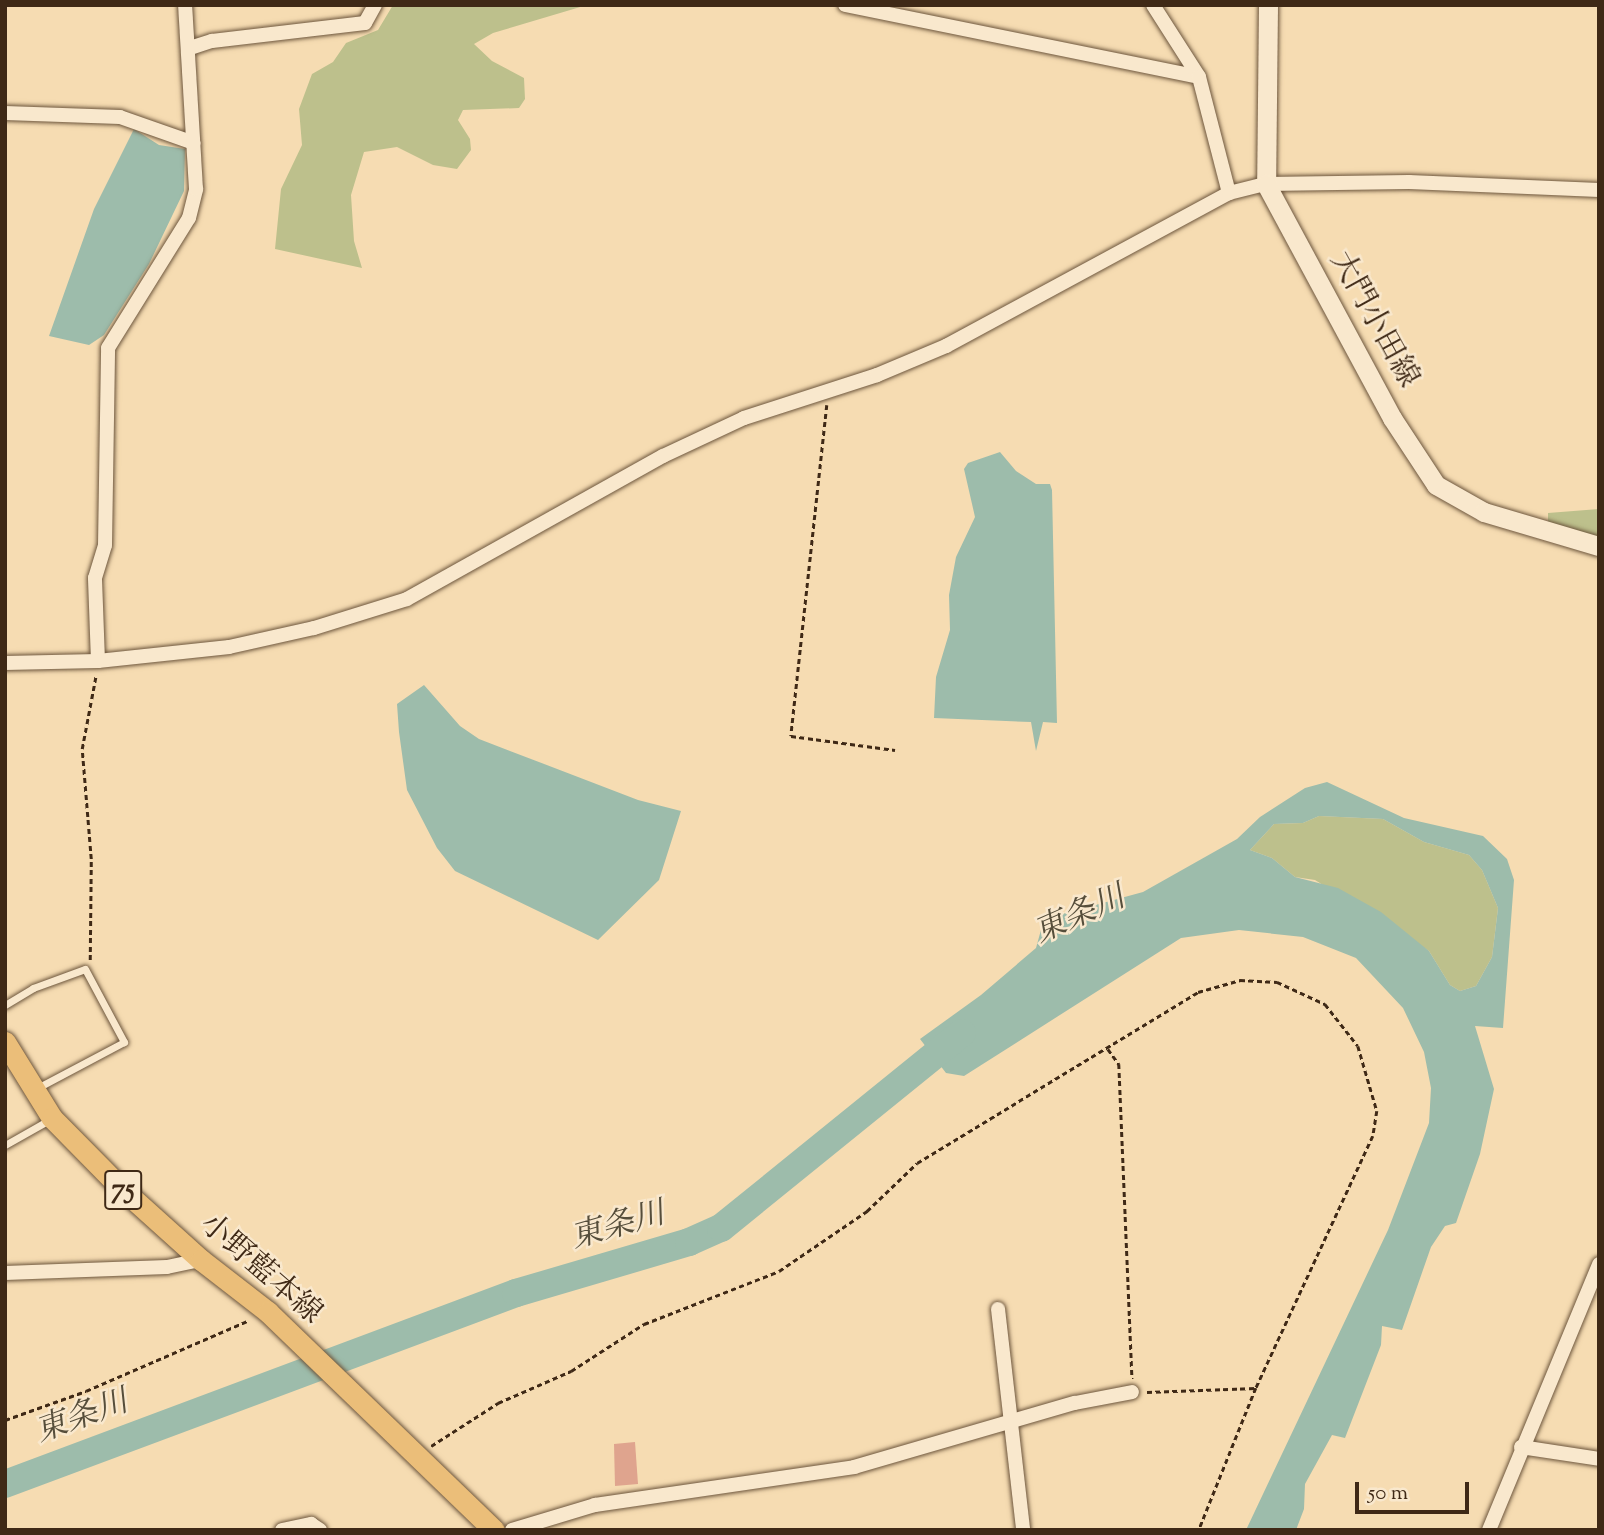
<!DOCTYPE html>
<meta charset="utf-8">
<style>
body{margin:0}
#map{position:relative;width:1604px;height:1535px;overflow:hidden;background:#f6dcb2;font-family:"Sorts Mill Goudy","Noto Serif JP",serif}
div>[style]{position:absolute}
.green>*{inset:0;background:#bdc08c}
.water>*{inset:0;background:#9dbcab}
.river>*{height:28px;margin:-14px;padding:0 14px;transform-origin:14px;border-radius:14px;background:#9dbcab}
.building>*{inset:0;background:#dfa48e}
.path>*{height:2.5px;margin-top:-1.25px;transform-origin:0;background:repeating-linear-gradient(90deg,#3f2916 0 5px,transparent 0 8.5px)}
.roads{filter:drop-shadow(0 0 2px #6d563d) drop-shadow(0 0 2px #6d563d)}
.lane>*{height:7px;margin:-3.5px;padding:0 3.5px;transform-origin:3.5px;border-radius:3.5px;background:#f9e8cd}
.street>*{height:14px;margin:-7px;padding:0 7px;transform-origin:7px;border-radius:7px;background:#f9e8cd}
.secondary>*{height:19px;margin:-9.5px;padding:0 9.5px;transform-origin:9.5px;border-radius:9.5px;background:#f9e8cd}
.primary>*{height:21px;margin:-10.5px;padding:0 10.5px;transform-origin:10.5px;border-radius:10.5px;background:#ebbe79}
span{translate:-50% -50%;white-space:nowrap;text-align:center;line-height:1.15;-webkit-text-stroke:5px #f9e8cd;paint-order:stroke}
.shield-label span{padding:2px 5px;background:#f9e8cd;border:2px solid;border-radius:5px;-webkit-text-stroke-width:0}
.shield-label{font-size:28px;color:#3f2916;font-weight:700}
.street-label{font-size:30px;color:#3f2916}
.water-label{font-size:32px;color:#564e3b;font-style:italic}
.frame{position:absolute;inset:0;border:7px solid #3f2916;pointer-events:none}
.scale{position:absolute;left:1355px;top:1482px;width:114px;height:32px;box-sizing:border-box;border:4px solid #3f2916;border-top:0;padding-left:9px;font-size:21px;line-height:24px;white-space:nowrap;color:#3f2916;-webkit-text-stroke:5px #f9e8cd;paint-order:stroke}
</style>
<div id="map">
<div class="green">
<div style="clip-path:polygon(393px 5px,587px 5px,493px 33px,474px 44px,492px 61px,524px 78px,525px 99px,519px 108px,463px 110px,458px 120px,470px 139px,471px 150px,457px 169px,433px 165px,397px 147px,364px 152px,351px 195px,354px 241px,362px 268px,275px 249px,281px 189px,302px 145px,299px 109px,312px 74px,333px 62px,346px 43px,378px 30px)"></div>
<div style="clip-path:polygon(1599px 509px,1599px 538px,1548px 525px,1548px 513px)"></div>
<div style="clip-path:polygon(1319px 816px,1383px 819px,1424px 842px,1469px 855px,1482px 870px,1498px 908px,1492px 957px,1476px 986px,1460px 991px,1450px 985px,1429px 951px,1315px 880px,1295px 877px,1272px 858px,1250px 850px,1274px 824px,1303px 823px)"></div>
</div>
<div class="water">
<div style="clip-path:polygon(134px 129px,159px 145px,185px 149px,184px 191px,149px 264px,104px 335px,89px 345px,49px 336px,94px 209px)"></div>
<div style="clip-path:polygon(1000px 452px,1016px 471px,1036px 484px,1050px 484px,1052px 490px,1057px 723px,1043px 722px,1036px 751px,1031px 722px,934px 718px,936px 677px,950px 630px,949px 595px,956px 557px,975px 517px,964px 469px,968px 463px)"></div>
<div style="clip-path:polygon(424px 685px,460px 726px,479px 739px,638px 800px,681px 811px,659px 880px,598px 940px,455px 871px,437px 848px,407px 790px,399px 732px,397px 704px)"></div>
<div style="clip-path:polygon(evenodd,1327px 782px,1404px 818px,1483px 836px,1507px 859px,1514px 880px,1503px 1028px,1475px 1026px,1494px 1089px,1480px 1154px,1456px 1223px,1445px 1226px,1431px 1247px,1402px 1330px,1382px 1326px,1381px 1345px,1345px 1438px,1332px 1435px,1305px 1484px,1304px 1509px,1296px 1530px,1246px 1530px,1388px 1230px,1429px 1123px,1431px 1088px,1424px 1052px,1403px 1008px,1356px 958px,1303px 937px,1239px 930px,1181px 938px,964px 1076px,946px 1073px,920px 1039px,981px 995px,1036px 948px,1044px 919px,1143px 892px,1237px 839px,1260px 817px,1305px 788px,1327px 782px,1319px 816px,1383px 819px,1424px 842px,1469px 855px,1482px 870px,1498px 908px,1492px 957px,1476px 986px,1460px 991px,1450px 985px,1429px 951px,1381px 912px,1338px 888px,1295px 877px,1272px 858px,1250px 850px,1274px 824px,1303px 823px,1319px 816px)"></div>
</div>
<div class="river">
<div style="left:5px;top:1484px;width:546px;rotate:-20.49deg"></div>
<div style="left:516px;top:1293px;width:180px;rotate:-16.4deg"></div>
<div style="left:689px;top:1242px;width:35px;rotate:-24deg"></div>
<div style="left:721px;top:1228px;width:310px;rotate:-39deg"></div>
</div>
<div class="building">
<div style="clip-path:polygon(635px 1442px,638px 1484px,615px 1486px,614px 1444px)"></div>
</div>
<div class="path">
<div style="left:827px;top:405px;width:333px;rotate:96.2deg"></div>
<div style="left:791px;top:736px;width:105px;rotate:7.7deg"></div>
<div style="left:90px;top:960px;width:101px;rotate:-89.4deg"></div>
<div style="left:91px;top:859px;width:110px;rotate:-94.7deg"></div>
<div style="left:82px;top:749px;width:75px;rotate:-79.3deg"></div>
<div style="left:1108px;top:1049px;width:19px;rotate:54deg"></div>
<div style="left:1119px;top:1064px;width:315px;rotate:87.6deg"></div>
<div style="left:1147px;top:1392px;width:109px;rotate:-2.1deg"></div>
<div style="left:5px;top:1420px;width:86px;rotate:-19.7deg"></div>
<div style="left:86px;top:1391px;width:178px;rotate:-23.5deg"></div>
<div style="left:431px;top:1446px;width:80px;rotate:-32.7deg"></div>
<div style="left:498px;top:1403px;width:80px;rotate:-23.7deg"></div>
<div style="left:571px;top:1371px;width:87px;rotate:-32.8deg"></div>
<div style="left:644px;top:1324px;width:145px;rotate:-21.4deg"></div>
<div style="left:779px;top:1271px;width:107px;rotate:-34.3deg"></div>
<div style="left:867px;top:1211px;width:69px;rotate:-43.8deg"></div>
<div style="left:917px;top:1163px;width:329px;rotate:-31.3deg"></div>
<div style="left:1198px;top:992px;width:44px;rotate:-15.9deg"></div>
<div style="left:1240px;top:980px;width:37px;rotate:3deg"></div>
<div style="left:1277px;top:982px;width:53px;rotate:24.6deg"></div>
<div style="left:1325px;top:1004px;width:53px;rotate:51.8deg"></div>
<div style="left:1358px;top:1046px;width:68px;rotate:73.7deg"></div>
<div style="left:1377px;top:1111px;width:25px;rotate:99deg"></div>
<div style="left:1373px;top:1136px;width:278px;rotate:114.9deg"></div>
<div style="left:1256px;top:1388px;width:153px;rotate:111.9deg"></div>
</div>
<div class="roads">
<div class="lane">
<div style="left:5px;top:1005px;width:33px;rotate:-31deg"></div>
<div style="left:33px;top:988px;width:55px;rotate:-20.1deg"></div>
<div style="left:85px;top:969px;width:83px;rotate:61.9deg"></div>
<div style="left:124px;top:1042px;width:98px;rotate:152.1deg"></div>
<div style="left:5px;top:1145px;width:53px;rotate:-29.5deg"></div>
</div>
<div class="street">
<div style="left:845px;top:5px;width:361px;rotate:11.5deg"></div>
<div style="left:1153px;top:5px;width:85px;rotate:57.4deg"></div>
<div style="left:1199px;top:77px;width:120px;rotate:75.5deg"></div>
<div style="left:190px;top:48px;width:23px;rotate:-18deg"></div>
<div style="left:212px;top:41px;width:154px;rotate:-6.7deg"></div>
<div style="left:365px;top:23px;width:21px;rotate:-61deg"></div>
<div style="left:5px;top:113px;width:115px;rotate:2deg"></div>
<div style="left:120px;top:117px;width:78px;rotate:19.4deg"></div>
<div style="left:98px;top:661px;width:83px;rotate:-92.1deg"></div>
<div style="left:95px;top:578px;width:34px;rotate:-73deg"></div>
<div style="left:105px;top:545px;width:197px;rotate:-89.1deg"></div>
<div style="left:108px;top:348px;width:153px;rotate:-58.1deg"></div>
<div style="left:189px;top:218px;width:30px;rotate:-76deg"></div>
<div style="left:196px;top:189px;width:184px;rotate:-93.4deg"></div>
<div style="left:5px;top:663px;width:93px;rotate:-1.2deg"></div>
<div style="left:98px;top:661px;width:132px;rotate:-6.1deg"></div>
<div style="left:229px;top:647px;width:87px;rotate:-12.6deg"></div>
<div style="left:314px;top:628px;width:97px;rotate:-17.3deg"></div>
<div style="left:407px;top:599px;width:293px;rotate:-29.2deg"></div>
<div style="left:663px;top:456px;width:89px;rotate:-25.1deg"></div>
<div style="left:744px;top:418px;width:140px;rotate:-17.9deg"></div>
<div style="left:877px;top:375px;width:75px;rotate:-22.8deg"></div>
<div style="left:946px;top:346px;width:322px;rotate:-28.4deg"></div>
<div style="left:1229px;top:193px;width:38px;rotate:-14deg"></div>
<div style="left:1266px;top:184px;width:143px;rotate:-0.8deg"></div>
<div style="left:1409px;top:182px;width:190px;rotate:2.4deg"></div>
<div style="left:5px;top:1273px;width:162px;rotate:-2.1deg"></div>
<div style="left:167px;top:1267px;width:35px;rotate:-12deg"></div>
<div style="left:998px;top:1309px;width:222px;rotate:83.5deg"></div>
<div style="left:1521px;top:1447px;width:79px;rotate:8.7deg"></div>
<div style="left:282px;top:1530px;width:30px;rotate:-12deg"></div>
<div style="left:311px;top:1524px;width:11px;rotate:34deg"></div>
<div style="left:512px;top:1530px;width:87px;rotate:-16.8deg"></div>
<div style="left:595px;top:1505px;width:262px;rotate:-8.3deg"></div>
<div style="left:854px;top:1467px;width:230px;rotate:-16.2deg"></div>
<div style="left:1075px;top:1403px;width:58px;rotate:-10.9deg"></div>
<div style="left:1489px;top:1530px;width:288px;rotate:-67.5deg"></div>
</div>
<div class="secondary">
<div style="left:1268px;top:5px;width:179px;rotate:90.6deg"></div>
<div style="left:1266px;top:184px;width:266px;rotate:61.7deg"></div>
<div style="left:1392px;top:418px;width:80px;rotate:56.7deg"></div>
<div style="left:1436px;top:485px;width:55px;rotate:29.4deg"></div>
<div style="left:1484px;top:512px;width:120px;rotate:16.5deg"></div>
</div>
<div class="primary">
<div style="left:5px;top:1042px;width:89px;rotate:58.3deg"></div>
<div style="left:52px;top:1118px;width:98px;rotate:45.4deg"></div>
<div style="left:121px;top:1188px;width:108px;rotate:42deg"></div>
<div style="left:201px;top:1260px;width:85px;rotate:37.8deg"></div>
<div style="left:268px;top:1312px;width:314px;rotate:44deg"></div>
</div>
</div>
<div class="shield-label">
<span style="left:123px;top:1190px">75</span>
</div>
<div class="street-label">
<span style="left:1373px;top:320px;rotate:61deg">大門小田線</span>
<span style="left:260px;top:1270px;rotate:41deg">小野藍本線</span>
</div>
<div class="water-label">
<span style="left:1080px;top:916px;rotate:-24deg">東条川</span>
<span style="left:618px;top:1227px;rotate:-16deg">東条川</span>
<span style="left:82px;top:1418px;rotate:-20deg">東条川</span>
</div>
<div class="frame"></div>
<div class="scale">50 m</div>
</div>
